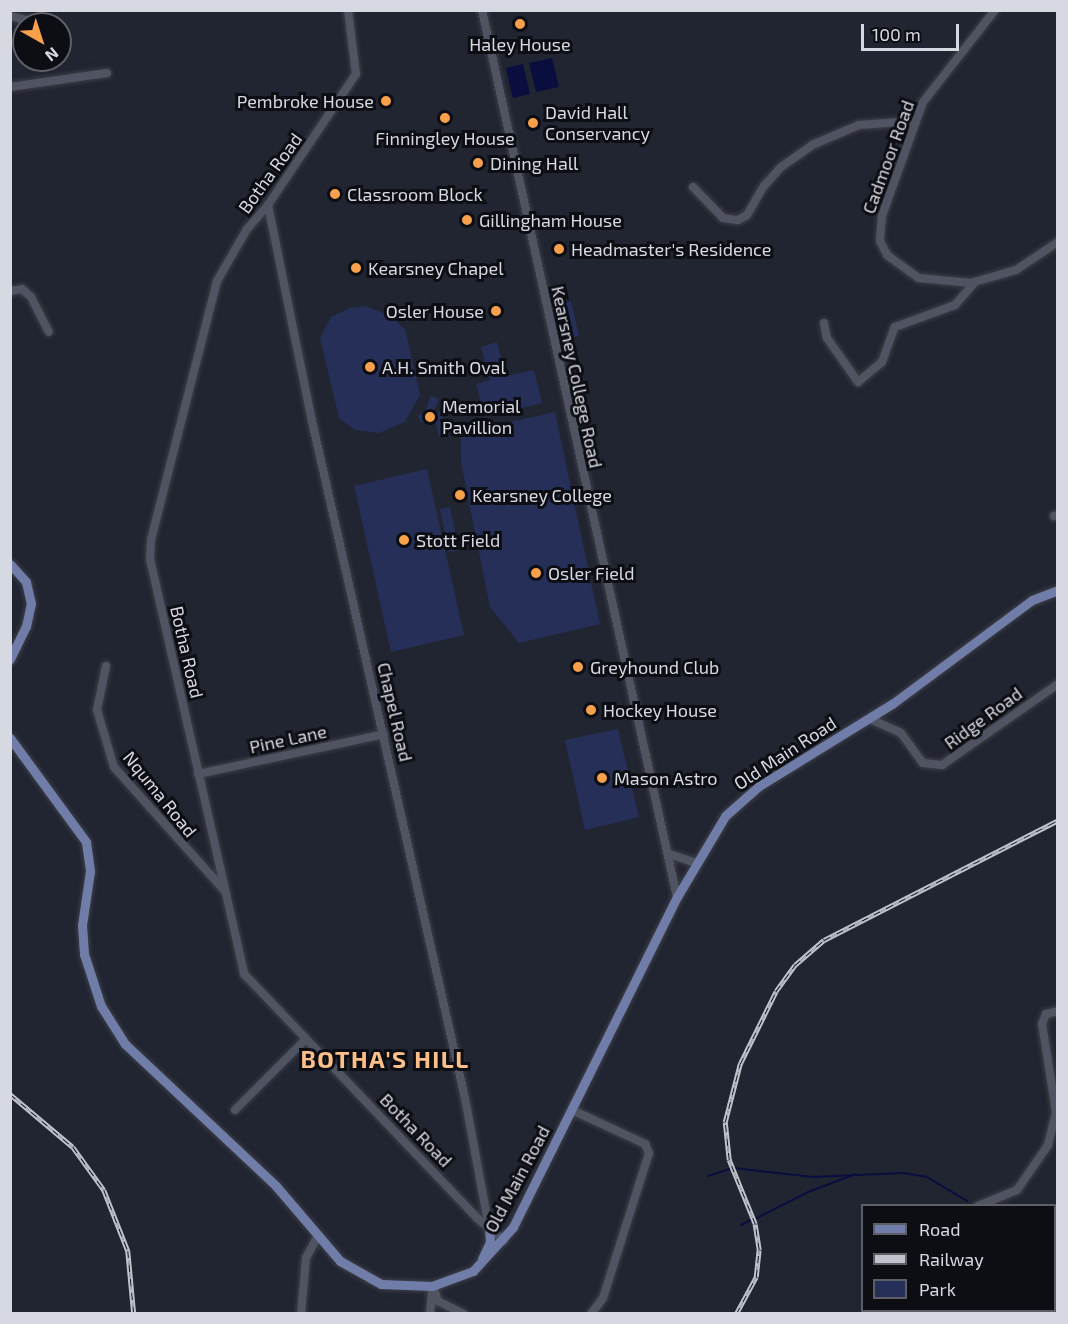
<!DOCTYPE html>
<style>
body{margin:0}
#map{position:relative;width:1068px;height:1324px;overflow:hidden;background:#212531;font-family:"Exo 2",sans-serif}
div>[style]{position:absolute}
.green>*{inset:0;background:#262f57}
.water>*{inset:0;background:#0a0e3f}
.stream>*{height:2px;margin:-1px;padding:0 1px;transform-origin:1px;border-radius:1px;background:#0a0e3f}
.roads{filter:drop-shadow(0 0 2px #3c3f48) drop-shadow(0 0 2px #3c3f48)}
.minor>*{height:8px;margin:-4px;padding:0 4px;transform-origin:4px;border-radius:4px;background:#505462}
.major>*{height:9px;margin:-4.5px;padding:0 4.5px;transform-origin:4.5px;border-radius:4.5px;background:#717da9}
.rail>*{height:4.5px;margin-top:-2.25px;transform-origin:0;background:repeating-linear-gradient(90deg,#0c0e14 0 7px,#c0c2cc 0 14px);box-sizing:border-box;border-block:2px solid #c0c2cc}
.dots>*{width:16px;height:16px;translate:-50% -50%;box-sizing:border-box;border:3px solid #0c0e14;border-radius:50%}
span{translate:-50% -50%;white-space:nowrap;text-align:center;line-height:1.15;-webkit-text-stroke:6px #0c0e14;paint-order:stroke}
.poi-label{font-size:18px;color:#d7d9e2}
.right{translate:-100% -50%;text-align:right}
.left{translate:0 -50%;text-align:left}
.street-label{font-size:18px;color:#d7d9e2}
.district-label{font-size:24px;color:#fdbf89;font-weight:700;letter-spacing:1.5px}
.frame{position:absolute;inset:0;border:12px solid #d7d9e2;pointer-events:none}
.legend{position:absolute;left:861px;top:1204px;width:195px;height:108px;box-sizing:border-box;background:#0c0e14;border:2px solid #5d5f66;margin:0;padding:8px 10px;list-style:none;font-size:18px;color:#d7d9e2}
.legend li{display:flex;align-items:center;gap:12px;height:30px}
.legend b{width:30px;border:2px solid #5d5f66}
.north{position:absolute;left:12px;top:12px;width:60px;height:60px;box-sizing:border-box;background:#0c0e14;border:2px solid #5d5f66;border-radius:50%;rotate:141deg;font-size:16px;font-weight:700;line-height:24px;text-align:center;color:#d7d9e2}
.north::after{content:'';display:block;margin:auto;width:21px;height:27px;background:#f9a04c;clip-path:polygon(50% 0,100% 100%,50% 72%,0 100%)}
.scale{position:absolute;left:861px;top:24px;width:98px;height:27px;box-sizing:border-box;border:3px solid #d7d9e2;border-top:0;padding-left:8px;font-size:18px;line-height:21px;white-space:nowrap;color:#d7d9e2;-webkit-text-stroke:4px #0c0e14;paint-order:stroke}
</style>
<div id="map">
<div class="green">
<div style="clip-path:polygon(571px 301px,579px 336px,562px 340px,554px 305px)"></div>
<div style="clip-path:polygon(365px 306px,389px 315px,405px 329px,420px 395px,405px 422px,379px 433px,355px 430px,339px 418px,320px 338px,331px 317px,350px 308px)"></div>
<div style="clip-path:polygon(497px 342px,506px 376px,534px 370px,542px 403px,485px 417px,476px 384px,490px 380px,481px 347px)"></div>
<div style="clip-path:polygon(431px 396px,439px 399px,433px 413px,441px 411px,446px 435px,439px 437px,435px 420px,421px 423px,418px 415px,424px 413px)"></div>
<div style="clip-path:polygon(555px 412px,600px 624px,519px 643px,490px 607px,461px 462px,461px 433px)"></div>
<div style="clip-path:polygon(427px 469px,464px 635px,391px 652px,354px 486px)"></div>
<div style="clip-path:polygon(450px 507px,459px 550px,449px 552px,440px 509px)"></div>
<div style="clip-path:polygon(618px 729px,639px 817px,585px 830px,565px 740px)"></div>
</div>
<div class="water">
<div style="clip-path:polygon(552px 58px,559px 87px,536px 92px,529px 63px)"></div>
<div style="clip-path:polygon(523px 64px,530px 94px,513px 98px,506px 68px)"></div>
</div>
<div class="stream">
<div style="left:734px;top:1168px;width:80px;rotate:6.5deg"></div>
<div style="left:813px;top:1177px;width:90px;rotate:-2.5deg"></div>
<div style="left:903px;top:1173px;width:24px;rotate:9deg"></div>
<div style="left:927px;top:1177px;width:47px;rotate:31deg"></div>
<div style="left:708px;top:1176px;width:23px;rotate:-18deg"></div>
<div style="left:757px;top:1218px;width:57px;rotate:-27deg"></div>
<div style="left:808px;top:1192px;width:51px;rotate:-20.6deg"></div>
<div style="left:1054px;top:1219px;width:4px"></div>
<div style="left:741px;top:1225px;width:11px;rotate:-27deg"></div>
</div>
<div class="roads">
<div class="minor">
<div style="left:348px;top:10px;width:64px;rotate:82.9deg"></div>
<div style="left:356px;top:74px;width:158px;rotate:123.9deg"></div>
<div style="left:268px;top:205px;width:32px;rotate:131deg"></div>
<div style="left:247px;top:229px;width:60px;rotate:120deg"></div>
<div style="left:217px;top:281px;width:266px;rotate:104.3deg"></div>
<div style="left:151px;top:539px;width:20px;rotate:93deg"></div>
<div style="left:150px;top:559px;width:426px;rotate:77.2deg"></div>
<div style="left:244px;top:974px;width:337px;rotate:46.3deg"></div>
<div style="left:477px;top:1218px;width:35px;rotate:40deg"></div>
<div style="left:482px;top:10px;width:908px;rotate:77.6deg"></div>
<div style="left:995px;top:10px;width:117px;rotate:128deg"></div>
<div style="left:923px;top:102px;width:121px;rotate:109.8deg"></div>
<div style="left:882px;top:216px;width:25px;rotate:95deg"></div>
<div style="left:880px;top:241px;width:16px;rotate:63deg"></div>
<div style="left:887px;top:255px;width:39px;rotate:36deg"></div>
<div style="left:919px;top:278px;width:52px;rotate:5.5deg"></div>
<div style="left:971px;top:283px;width:47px;rotate:-16.1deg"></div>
<div style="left:1016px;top:270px;width:50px;rotate:-33.7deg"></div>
<div style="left:10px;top:16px;width:25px;rotate:14deg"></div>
<div style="left:10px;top:87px;width:98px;rotate:-8.2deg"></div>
<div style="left:693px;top:187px;width:43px;rotate:45.9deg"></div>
<div style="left:723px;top:218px;width:15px;rotate:8deg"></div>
<div style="left:738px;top:220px;width:10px;rotate:-29deg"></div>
<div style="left:747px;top:215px;width:34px;rotate:-60deg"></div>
<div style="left:764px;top:186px;width:25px;rotate:-48deg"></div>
<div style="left:781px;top:167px;width:38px;rotate:-35deg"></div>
<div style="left:812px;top:145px;width:51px;rotate:-23.1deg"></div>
<div style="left:859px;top:125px;width:57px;rotate:-4deg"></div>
<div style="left:268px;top:205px;width:220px;rotate:78.5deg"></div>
<div style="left:312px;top:421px;width:694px;rotate:77.27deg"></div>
<div style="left:465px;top:1098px;width:131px;rotate:79.5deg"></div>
<div style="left:10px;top:291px;width:12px;rotate:-9deg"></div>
<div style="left:22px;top:289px;width:12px;rotate:42deg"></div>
<div style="left:31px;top:297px;width:39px;rotate:63deg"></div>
<div style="left:824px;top:323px;width:15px;rotate:79deg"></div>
<div style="left:827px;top:338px;width:54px;rotate:54.8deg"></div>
<div style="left:858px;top:382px;width:31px;rotate:-40deg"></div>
<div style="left:882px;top:362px;width:37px;rotate:-70deg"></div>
<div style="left:895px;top:327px;width:64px;rotate:-20.1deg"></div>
<div style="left:955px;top:305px;width:30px;rotate:-49deg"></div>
<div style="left:1054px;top:516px;width:4px;rotate:-14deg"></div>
<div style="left:106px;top:666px;width:45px;rotate:101.6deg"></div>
<div style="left:97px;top:710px;width:59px;rotate:73.4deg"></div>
<div style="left:114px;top:767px;width:166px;rotate:48.2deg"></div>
<div style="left:870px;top:719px;width:34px;rotate:24deg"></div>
<div style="left:901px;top:733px;width:37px;rotate:54deg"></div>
<div style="left:923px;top:763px;width:19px;rotate:6deg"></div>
<div style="left:942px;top:765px;width:141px;rotate:-34.9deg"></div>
<div style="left:198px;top:774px;width:190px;rotate:-12.1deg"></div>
<div style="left:669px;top:854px;width:28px;rotate:18deg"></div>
<div style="left:235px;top:1110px;width:100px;rotate:-45deg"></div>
<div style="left:572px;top:1110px;width:81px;rotate:25deg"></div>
<div style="left:645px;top:1144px;width:10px;rotate:66deg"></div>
<div style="left:649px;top:1153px;width:152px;rotate:107.6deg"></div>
<div style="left:603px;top:1298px;width:20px;rotate:127deg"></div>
<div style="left:978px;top:1206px;width:42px;rotate:-22.3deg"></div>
<div style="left:1017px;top:1190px;width:55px;rotate:-55.4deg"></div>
<div style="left:1048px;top:1145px;width:34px;rotate:-76deg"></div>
<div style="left:1056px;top:1112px;width:89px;rotate:-99deg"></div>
<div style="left:1042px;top:1024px;width:11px;rotate:-68deg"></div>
<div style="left:1046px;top:1014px;width:12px;rotate:-14deg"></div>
<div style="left:433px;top:1286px;width:16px;rotate:72deg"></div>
<div style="left:438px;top:1301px;width:29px;rotate:27deg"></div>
<div style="left:1054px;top:1290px;width:6px;rotate:51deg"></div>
<div style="left:301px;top:1314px;width:56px;rotate:-84.9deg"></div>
<div style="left:306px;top:1258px;width:24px;rotate:-62deg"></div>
<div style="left:430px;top:1314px;width:23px;rotate:-85deg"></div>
</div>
<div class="major">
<div style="left:10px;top:564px;width:24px;rotate:48deg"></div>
<div style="left:26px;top:582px;width:22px;rotate:77deg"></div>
<div style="left:31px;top:603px;width:24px;rotate:102deg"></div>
<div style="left:26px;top:626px;width:37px;rotate:116deg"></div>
<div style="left:10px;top:738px;width:129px;rotate:53.8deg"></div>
<div style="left:86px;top:842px;width:29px;rotate:82deg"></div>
<div style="left:90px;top:871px;width:55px;rotate:98.4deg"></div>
<div style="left:82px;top:925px;width:29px;rotate:86deg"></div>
<div style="left:84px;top:954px;width:55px;rotate:71.9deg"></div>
<div style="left:101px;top:1006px;width:45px;rotate:57.7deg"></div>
<div style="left:125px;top:1044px;width:207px;rotate:43.2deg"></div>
<div style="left:276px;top:1186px;width:99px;rotate:49.5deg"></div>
<div style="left:340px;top:1261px;width:47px;rotate:29.3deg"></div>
<div style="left:381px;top:1284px;width:51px;rotate:2.2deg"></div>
<div style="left:432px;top:1286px;width:44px;rotate:-20.1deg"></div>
<div style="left:473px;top:1271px;width:59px;rotate:-47.7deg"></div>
<div style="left:513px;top:1227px;width:369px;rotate:-63.6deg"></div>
<div style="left:677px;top:897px;width:94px;rotate:-59.3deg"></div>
<div style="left:725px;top:816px;width:45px;rotate:-41.4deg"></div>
<div style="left:759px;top:786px;width:156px;rotate:-31.7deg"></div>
<div style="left:892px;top:704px;width:174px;rotate:-36.6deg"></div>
<div style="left:1032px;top:600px;width:28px;rotate:-21deg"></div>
<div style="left:482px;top:1259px;width:19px;rotate:-65deg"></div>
<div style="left:490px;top:1242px;width:15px;rotate:-94deg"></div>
</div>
</div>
<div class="rail">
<div style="left:10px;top:1094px;width:82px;rotate:40.1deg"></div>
<div style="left:73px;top:1147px;width:53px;rotate:54.2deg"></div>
<div style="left:104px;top:1190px;width:66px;rotate:68.5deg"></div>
<div style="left:128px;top:1251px;width:63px;rotate:84.6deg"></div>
<div style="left:736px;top:1314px;width:42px;rotate:-61.6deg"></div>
<div style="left:756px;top:1277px;width:27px;rotate:-84deg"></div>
<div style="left:759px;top:1250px;width:26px;rotate:-99deg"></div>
<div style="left:755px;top:1224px;width:69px;rotate:-112.1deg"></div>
<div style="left:729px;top:1160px;width:38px;rotate:-96deg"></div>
<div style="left:725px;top:1122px;width:60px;rotate:-75.5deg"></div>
<div style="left:740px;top:1064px;width:81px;rotate:-63.7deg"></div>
<div style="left:776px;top:991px;width:32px;rotate:-54deg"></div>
<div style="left:795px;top:965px;width:38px;rotate:-41deg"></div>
<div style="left:824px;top:940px;width:263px;rotate:-27.1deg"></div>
</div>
<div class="dots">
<div style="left:520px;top:24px;background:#f9a04c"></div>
<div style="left:386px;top:101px;background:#f9a04c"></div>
<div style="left:445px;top:118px;background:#f9a04c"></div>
<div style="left:533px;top:123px;background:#f9a04c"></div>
<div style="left:478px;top:163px;background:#f9a04c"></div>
<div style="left:335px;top:194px;background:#f9a04c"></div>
<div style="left:467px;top:220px;background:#f9a04c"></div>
<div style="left:559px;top:249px;background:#f9a04c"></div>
<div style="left:356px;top:268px;background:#f9a04c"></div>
<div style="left:496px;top:311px;background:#f9a04c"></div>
<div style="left:370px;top:367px;background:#f9a04c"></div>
<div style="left:430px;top:417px;background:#f9a04c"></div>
<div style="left:460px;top:495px;background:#f9a04c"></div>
<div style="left:404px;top:540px;background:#f9a04c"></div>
<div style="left:536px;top:573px;background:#f9a04c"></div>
<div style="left:578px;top:667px;background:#f9a04c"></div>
<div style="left:591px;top:710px;background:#f9a04c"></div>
<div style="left:602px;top:778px;background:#f9a04c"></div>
</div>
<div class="poi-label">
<span style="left:520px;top:44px">Haley House</span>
<span class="right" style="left:374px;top:101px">Pembroke House</span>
<span class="left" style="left:545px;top:123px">David Hall<br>Conservancy</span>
<span style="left:445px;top:138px">Finningley House</span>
<span class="left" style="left:490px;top:163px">Dining Hall</span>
<span class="left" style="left:347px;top:194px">Classroom Block</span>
<span class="left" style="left:479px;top:220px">Gillingham House</span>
<span class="left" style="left:571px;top:249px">Headmaster's Residence</span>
<span class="left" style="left:368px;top:268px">Kearsney Chapel</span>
<span class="right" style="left:484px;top:311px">Osler House</span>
<span class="left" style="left:382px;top:367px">A.H. Smith Oval</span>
<span class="left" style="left:442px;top:417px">Memorial<br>Pavillion</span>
<span class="left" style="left:472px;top:495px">Kearsney College</span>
<span class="left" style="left:416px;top:540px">Stott Field</span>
<span class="left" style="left:548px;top:573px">Osler Field</span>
<span class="left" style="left:590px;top:667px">Greyhound Club</span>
<span class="left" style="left:603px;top:710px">Hockey House</span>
<span class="left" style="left:614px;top:778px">Mason Astro</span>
</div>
<div class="street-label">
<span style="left:888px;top:157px;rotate:-70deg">Cadmoor Road</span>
<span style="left:270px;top:173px;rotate:-54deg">Botha Road</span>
<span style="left:577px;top:377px;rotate:78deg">Kearsney College Road</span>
<span style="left:187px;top:652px;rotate:77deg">Botha Road</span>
<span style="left:395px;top:712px;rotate:77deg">Chapel Road</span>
<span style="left:983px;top:718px;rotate:-36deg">Ridge Road</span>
<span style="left:288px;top:739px;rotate:-12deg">Pine Lane</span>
<span style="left:785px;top:753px;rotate:-33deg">Old Main Road</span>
<span style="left:160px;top:794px;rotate:51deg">Nquma Road</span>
<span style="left:416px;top:1130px;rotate:46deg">Botha Road</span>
<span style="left:517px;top:1179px;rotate:-62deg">Old Main Road</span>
</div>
<div class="district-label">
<span style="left:385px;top:1059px">BOTHA'S HILL</span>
</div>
<div class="frame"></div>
<ul class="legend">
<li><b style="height:8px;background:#717da9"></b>Road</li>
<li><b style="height:8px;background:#c0c2cc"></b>Railway</li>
<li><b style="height:16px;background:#262f57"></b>Park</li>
</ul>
<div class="north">N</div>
<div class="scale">100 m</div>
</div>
